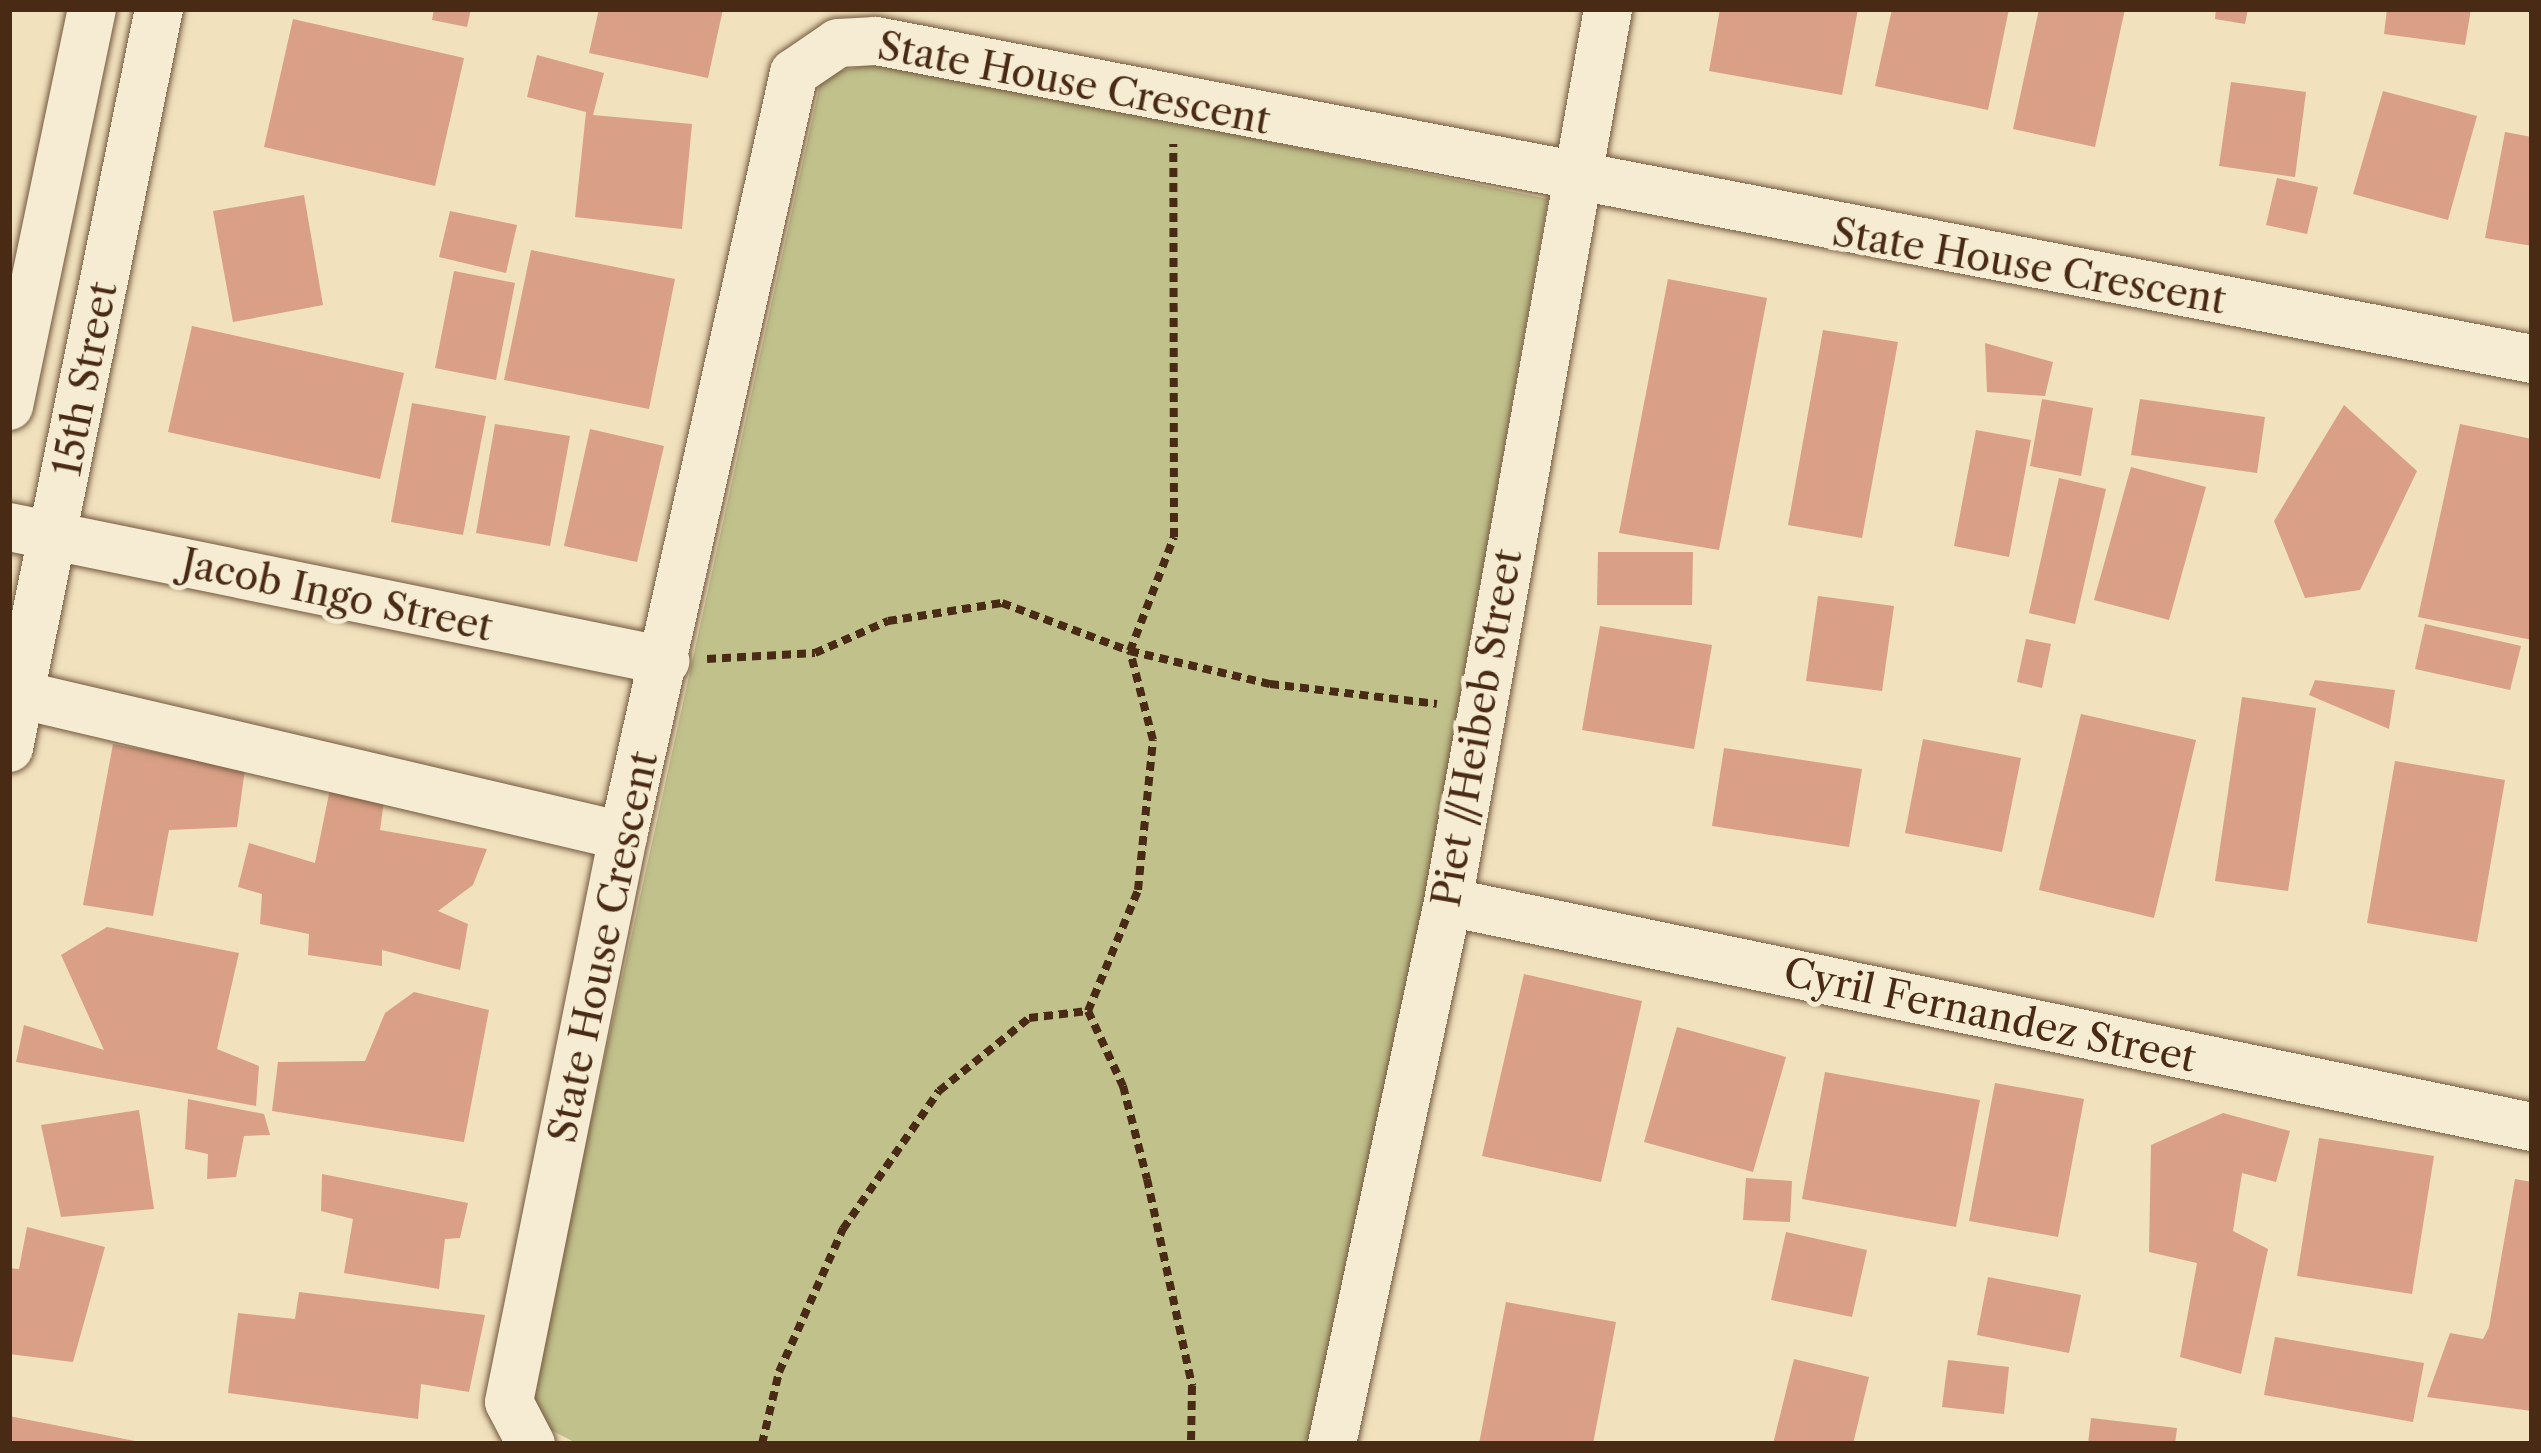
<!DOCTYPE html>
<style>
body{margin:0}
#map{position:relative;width:2541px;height:1453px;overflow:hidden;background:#f1e1bd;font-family:"Libre Caslon Text",serif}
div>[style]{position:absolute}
.green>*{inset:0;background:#c1c18c}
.building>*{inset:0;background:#d9a087}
.path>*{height:8px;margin-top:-4px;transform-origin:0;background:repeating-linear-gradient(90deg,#492a14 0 9px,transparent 0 15px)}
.roads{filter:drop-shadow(0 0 3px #73583e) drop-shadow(0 0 3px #73583e)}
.street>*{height:48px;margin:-24px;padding:0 24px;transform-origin:24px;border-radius:24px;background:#f6ecd4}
span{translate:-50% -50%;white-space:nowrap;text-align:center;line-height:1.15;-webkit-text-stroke:10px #f6ecd4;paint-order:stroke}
.street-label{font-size:39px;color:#492a14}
.frame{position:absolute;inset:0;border:12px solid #492a14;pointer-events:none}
</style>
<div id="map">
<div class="green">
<div style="clip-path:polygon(883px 62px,1548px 199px,1421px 919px,1312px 1444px,578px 1444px,545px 1427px,530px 1394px,822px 75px)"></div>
</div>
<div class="building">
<div style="clip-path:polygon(434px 9px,471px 9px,467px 27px,432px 20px)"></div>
<div style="clip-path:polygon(599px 9px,723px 9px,708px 78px,589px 53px)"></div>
<div style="clip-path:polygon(1720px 9px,1858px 9px,1842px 95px,1709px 71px)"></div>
<div style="clip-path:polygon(1892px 9px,2009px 9px,1988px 110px,1875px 86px)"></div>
<div style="clip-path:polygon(2039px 9px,2125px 9px,2095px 147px,2013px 129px)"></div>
<div style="clip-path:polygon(2216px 9px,2248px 9px,2245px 24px,2215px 19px)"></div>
<div style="clip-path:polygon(2387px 9px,2471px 9px,2465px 45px,2384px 34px)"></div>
<div style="clip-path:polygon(293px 19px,464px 58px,435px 186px,264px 147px)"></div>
<div style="clip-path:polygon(537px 55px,604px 73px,593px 115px,692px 124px,682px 229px,575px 217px,586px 112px,527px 97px)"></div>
<div style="clip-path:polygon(2231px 82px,2306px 92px,2295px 177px,2219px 166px)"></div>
<div style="clip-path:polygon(2383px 91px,2477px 116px,2448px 220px,2353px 194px)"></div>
<div style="clip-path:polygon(2505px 132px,2532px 137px,2532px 246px,2485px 238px)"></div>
<div style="clip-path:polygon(2277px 178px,2318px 187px,2307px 234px,2266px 225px)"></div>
<div style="clip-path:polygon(304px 195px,323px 305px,233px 322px,213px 211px)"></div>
<div style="clip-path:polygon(450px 211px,517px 225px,506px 273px,439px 257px)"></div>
<div style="clip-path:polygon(531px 250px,675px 279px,649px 409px,504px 380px)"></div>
<div style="clip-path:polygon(454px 271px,515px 283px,496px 380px,435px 368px)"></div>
<div style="clip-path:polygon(1668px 279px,1767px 298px,1719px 550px,1619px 533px)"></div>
<div style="clip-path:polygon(192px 326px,404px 373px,380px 479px,168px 432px)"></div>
<div style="clip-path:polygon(1823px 330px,1898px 342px,1862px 538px,1788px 525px)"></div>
<div style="clip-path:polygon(1985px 343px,2053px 362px,2045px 396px,1987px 392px)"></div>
<div style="clip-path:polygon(2042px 399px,2093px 408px,2081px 476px,2030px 466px)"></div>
<div style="clip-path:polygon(2140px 399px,2265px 417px,2257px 473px,2131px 455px)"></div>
<div style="clip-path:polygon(412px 403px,486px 416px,463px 535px,391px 522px)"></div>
<div style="clip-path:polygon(2344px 405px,2417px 471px,2360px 590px,2305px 598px,2274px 521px)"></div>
<div style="clip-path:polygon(495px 424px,570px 436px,550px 546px,476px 533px)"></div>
<div style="clip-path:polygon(2460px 424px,2532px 439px,2532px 640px,2418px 617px)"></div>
<div style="clip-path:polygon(590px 429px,664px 446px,637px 562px,564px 546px)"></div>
<div style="clip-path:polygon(1976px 430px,2031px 440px,2009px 557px,1954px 546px)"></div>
<div style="clip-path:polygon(2131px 467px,2206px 487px,2169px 620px,2094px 600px)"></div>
<div style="clip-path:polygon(2059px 478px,2106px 489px,2075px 624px,2029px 613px)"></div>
<div style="clip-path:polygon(1598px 552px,1693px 552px,1692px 605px,1597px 605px)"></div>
<div style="clip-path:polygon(1818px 596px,1894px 606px,1882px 691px,1806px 681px)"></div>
<div style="clip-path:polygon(2425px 624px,2521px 646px,2510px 690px,2415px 669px)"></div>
<div style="clip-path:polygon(1600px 626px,1712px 645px,1694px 749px,1582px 730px)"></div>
<div style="clip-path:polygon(2026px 639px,2051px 644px,2042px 688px,2017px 682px)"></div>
<div style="clip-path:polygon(2315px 680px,2395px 690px,2389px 729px,2309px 695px)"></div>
<div style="clip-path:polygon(2242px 697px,2316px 708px,2288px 891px,2215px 881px)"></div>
<div style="clip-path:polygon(2081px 714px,2196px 740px,2154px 918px,2039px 890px)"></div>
<div style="clip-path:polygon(1923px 739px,2021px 758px,2002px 852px,1905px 833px)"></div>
<div style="clip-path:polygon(113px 744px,245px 769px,237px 827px,169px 830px,153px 916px,83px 905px)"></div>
<div style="clip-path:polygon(1724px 748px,1862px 769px,1849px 847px,1712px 826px)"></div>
<div style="clip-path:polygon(2395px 761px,2505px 780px,2477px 942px,2367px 923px)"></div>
<div style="clip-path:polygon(330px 789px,384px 801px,380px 830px,487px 849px,473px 885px,438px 911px,468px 924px,460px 970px,382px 950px,382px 966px,308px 955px,309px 934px,260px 924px,262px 894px,238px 887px,249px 843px,315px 863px)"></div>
<div style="clip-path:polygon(107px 927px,239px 953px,217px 1049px,259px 1066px,256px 1106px,16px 1062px,24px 1025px,104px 1050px,61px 955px)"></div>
<div style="clip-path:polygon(1524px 974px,1642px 1001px,1601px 1182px,1482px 1156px)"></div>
<div style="clip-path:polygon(414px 992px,489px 1010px,464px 1142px,272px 1111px,278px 1062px,365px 1061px,385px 1013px)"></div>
<div style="clip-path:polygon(1677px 1027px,1786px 1057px,1753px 1172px,1644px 1142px)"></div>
<div style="clip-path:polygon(1825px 1072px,1980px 1100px,1956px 1227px,1802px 1199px)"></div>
<div style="clip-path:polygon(1995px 1083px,2084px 1099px,2058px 1237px,1969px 1221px)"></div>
<div style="clip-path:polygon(188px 1099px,264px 1114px,270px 1135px,244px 1136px,236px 1177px,207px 1179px,208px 1154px,185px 1149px)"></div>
<div style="clip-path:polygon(139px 1110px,154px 1209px,61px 1217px,41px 1125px)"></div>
<div style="clip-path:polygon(2223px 1113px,2290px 1131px,2276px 1182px,2242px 1173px,2233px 1231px,2268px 1249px,2241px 1374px,2180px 1357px,2197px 1263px,2149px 1252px,2151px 1145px)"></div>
<div style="clip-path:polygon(2319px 1138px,2434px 1156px,2412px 1294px,2297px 1276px)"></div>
<div style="clip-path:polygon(322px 1174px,468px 1203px,460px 1238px,445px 1239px,439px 1289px,344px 1273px,353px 1219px,321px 1211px)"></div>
<div style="clip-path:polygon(1746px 1178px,1792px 1181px,1790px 1222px,1743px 1220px)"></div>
<div style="clip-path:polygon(2515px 1179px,2532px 1182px,2532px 1411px,2427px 1397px,2450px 1333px,2483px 1339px,2489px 1327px)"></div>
<div style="clip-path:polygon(27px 1227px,105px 1247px,73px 1362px,9px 1354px,9px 1268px,19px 1269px)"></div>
<div style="clip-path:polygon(1786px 1232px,1867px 1250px,1852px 1317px,1771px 1300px)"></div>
<div style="clip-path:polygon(1988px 1277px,2081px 1295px,2069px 1353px,1977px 1335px)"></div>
<div style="clip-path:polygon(299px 1292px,485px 1315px,469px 1392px,421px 1384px,418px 1419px,228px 1393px,238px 1313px,295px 1319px)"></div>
<div style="clip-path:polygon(1506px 1302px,1616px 1322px,1593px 1444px,1479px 1444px)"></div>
<div style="clip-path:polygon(2275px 1337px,2424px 1363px,2413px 1422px,2264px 1395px)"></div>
<div style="clip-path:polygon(1794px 1359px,1869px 1377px,1853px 1444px,1773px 1444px)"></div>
<div style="clip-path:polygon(1948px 1360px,2009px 1367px,2004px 1414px,1942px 1407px)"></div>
<div style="clip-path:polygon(9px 1416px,140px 1442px,140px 1444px,9px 1444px)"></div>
<div style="clip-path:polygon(2091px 1418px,2177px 1428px,2175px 1444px,2088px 1444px)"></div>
</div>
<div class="path">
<div style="left:707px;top:659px;width:108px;rotate:-3.2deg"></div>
<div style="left:815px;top:653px;width:80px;rotate:-23.7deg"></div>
<div style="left:888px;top:621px;width:115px;rotate:-9deg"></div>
<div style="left:1002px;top:603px;width:137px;rotate:20.6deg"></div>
<div style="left:1130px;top:651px;width:144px;rotate:13.3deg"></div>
<div style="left:1270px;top:684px;width:168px;rotate:6.8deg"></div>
<div style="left:1088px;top:1011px;width:83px;rotate:65deg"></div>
<div style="left:1123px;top:1086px;width:96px;rotate:75.5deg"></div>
<div style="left:1147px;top:1179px;width:212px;rotate:77.7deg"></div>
<div style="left:1192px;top:1386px;width:58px;rotate:91deg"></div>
<div style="left:762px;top:1444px;width:74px;rotate:-76.7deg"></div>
<div style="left:779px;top:1372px;width:157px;rotate:-65.9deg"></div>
<div style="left:843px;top:1229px;width:168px;rotate:-55.2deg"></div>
<div style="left:939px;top:1091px;width:116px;rotate:-39deg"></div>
<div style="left:1029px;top:1018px;width:59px;rotate:-6.8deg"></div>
<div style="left:1088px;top:1011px;width:131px;rotate:-67.5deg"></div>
<div style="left:1138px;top:890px;width:151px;rotate:-84.3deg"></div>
<div style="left:1153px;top:740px;width:92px;rotate:-104.5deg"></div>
<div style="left:1130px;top:651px;width:122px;rotate:-68.9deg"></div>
<div style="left:1174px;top:537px;width:393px;rotate:-90.1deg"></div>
</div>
<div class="roads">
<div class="street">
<div style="left:9px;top:406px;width:406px;rotate:-78.2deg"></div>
<div style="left:9px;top:527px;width:670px;rotate:11.54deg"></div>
<div style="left:9px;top:692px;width:631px;rotate:13.2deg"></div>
<div style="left:9px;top:748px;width:754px;rotate:-78.53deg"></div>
<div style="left:1448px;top:902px;width:1107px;rotate:11.73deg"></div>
<div style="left:531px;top:1444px;width:47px;rotate:-117.6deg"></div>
<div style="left:509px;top:1402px;width:577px;rotate:-78.61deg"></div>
<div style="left:623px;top:836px;width:782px;rotate:-77.37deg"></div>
<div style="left:794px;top:73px;width:53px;rotate:-34.3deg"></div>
<div style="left:838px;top:43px;width:38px;rotate:-3deg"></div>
<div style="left:876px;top:41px;width:1686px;rotate:10.87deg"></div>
<div style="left:1332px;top:1444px;width:554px;rotate:-77.92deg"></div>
<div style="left:1448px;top:902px;width:907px;rotate:-79.84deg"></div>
</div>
</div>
<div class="street-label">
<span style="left:1074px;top:83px;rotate:11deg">State House Crescent</span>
<span style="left:2029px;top:266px;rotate:10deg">State House Crescent</span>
<span style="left:85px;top:379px;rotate:-79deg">15th Street</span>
<span style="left:337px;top:595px;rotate:12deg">Jacob Ingo Street</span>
<span style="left:1477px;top:728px;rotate:-80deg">Piet //Heibeb Street</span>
<span style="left:603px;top:947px;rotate:-78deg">State House Crescent</span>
<span style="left:1990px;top:1015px;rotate:12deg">Cyril Fernandez Street</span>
</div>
<div class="frame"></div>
</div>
